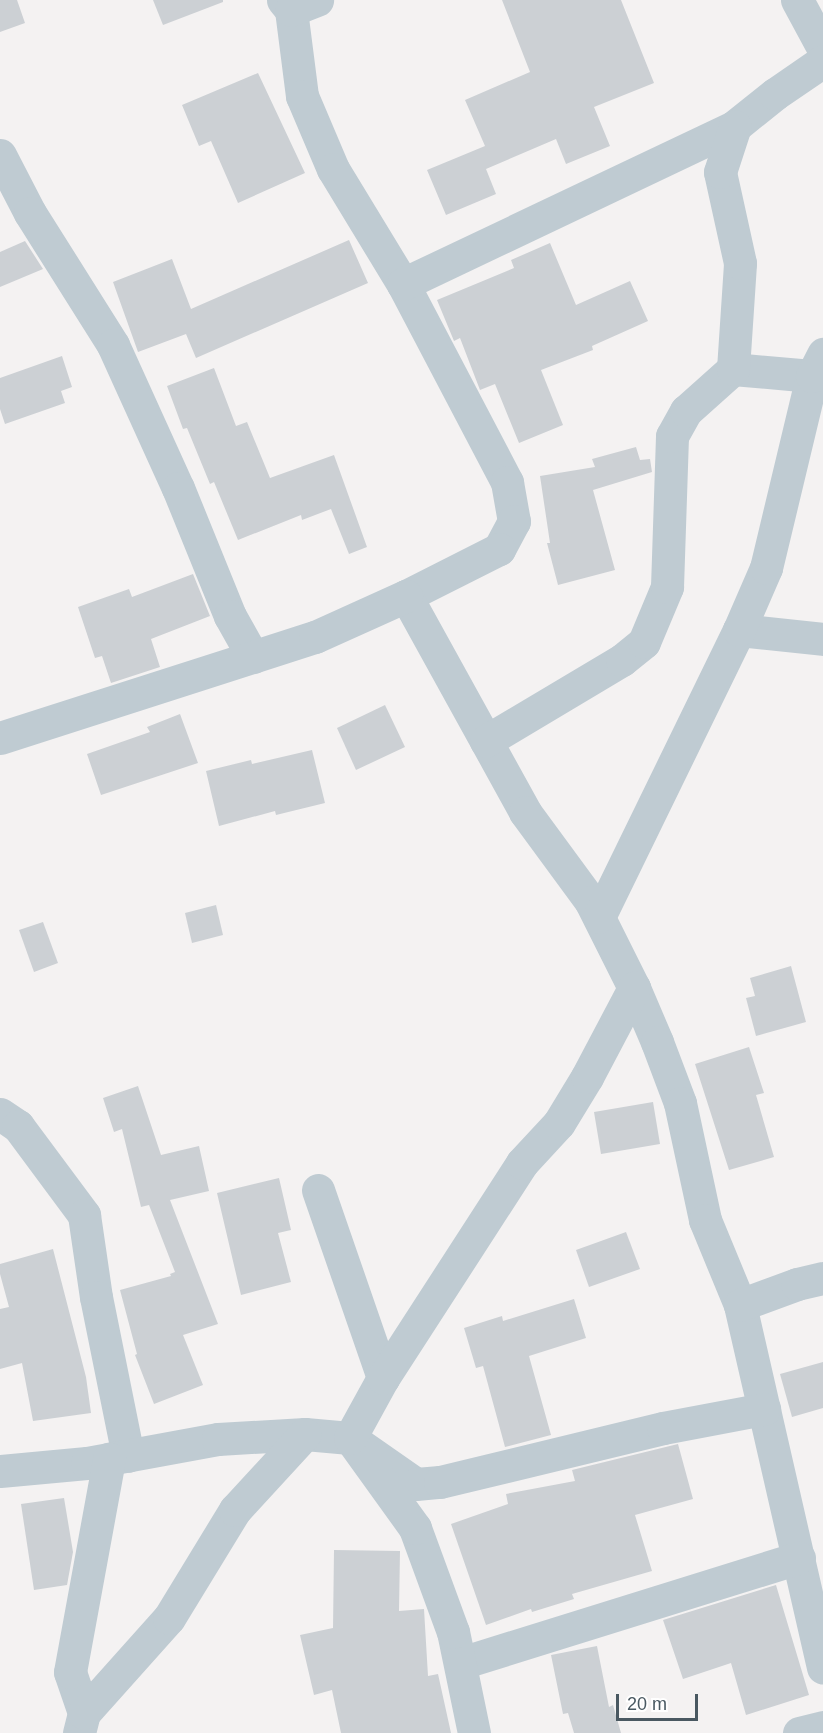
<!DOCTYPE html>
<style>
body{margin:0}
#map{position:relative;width:823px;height:1733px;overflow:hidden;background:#f4f2f2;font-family:Arial,sans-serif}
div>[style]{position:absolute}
.building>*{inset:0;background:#ccd0d4}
.minor>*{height:33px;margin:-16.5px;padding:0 16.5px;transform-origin:16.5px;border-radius:16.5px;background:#bfcbd2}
span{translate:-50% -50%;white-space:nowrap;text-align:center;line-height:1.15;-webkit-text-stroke:6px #fff;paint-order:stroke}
.scale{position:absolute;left:616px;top:1694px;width:82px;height:27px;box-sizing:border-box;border:3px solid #495861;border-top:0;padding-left:8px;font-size:18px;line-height:21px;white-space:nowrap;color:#495861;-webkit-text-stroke:4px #fff;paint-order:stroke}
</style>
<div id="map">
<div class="building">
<div style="clip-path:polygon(0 0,17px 0,25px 23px,0 32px)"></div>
<div style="clip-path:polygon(153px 0,223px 0,223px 2px,163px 25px)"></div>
<div style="clip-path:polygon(502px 0,621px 0,654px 83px,594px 107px,610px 146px,566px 164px,556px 139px,486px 169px,496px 194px,446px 215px,427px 170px,485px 146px,465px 100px,530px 72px)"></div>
<div style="clip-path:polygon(258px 73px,305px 173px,238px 203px,211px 141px,199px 146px,182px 105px)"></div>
<div style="clip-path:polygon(349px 240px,368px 283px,196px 358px,186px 334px,138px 352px,113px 282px,172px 259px,191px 309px)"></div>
<div style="clip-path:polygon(25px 241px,43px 269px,0 287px,0 252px)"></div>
<div style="clip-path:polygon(550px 243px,576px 305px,630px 281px,648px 321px,592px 346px,593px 350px,541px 370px,563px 425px,519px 443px,495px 384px,480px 390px,460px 338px,454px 341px,437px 300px,514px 268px,511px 260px)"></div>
<div style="clip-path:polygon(62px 356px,72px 387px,61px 391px,65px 403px,5px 424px,0 409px,0 378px)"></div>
<div style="clip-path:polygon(214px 368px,236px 426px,247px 422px,270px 478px,334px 455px,367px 547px,349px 554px,331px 509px,302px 520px,301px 515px,238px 540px,214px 482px,210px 484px,187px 428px,183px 429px,167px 386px)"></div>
<div style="clip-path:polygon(636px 447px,640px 460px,650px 459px,652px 472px,593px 490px,615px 570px,558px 585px,547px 543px,550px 543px,540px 476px,595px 467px,592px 459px)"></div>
<div style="clip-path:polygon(193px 574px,210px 616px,151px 639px,160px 667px,111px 683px,102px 656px,95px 658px,78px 607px,129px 589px,132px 597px)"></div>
<div style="clip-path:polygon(385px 705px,405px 747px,356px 770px,337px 728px)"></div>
<div style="clip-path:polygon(180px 714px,198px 763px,101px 795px,87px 754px,150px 732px,147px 727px)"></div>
<div style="clip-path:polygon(312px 750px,325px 803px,276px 815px,275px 811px,219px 826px,206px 771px,251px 760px,252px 764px)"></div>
<div style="clip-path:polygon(216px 905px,223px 935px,192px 943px,185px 913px)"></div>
<div style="clip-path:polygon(43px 922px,58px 963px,34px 972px,19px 930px)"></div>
<div style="clip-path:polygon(791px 966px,806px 1022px,756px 1036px,746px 998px,755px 996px,750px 978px)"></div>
<div style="clip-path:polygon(749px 1047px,764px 1093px,756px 1095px,774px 1157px,729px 1170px,695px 1064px)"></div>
<div style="clip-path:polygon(138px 1086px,161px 1155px,199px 1146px,209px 1191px,170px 1200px,218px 1324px,183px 1335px,203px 1385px,154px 1404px,135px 1355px,137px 1354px,120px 1290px,171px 1276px,170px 1274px,175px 1272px,149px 1205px,141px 1207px,122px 1129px,114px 1132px,103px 1098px)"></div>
<div style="clip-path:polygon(653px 1102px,660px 1144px,601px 1154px,594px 1112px)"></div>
<div style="clip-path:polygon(279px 1178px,291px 1230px,278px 1233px,291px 1282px,241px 1295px,217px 1193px)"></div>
<div style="clip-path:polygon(626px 1232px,640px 1269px,589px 1287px,576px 1250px)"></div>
<div style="clip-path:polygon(53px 1249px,86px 1377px,91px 1413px,33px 1421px,22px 1363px,0 1369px,0 1309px,9px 1307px,0 1274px,0 1264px)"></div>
<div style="clip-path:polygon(574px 1299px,586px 1338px,529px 1356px,551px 1435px,505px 1447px,483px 1366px,476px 1368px,464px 1328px,502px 1316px,503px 1321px)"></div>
<div style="clip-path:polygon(823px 1362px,823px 1408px,792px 1417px,780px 1374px)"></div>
<div style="clip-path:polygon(678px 1444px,693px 1499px,635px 1515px,652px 1571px,572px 1594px,574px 1599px,532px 1612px,531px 1609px,486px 1625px,451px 1524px,508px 1504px,506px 1494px,575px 1481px,572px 1470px)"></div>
<div style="clip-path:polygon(64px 1498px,73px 1552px,67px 1585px,34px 1590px,21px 1504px)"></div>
<div style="clip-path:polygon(334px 1550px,400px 1551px,399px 1611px,424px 1609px,428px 1676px,438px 1674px,451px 1733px,341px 1733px,332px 1690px,314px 1695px,300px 1635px,333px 1628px)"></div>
<div style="clip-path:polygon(776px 1585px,809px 1695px,746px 1715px,731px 1663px,683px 1679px,663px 1620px)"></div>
<div style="clip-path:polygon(597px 1646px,609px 1707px,613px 1705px,621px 1733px,574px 1733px,568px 1713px,563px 1714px,551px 1655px)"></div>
</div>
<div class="minor">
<div style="left:283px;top:0;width:13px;rotate:51deg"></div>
<div style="left:291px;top:10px;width:87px;rotate:82.7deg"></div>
<div style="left:302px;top:96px;width:79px;rotate:67deg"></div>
<div style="left:333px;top:169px;width:135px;rotate:58.7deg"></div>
<div style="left:403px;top:284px;width:224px;rotate:62.3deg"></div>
<div style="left:507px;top:482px;width:40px;rotate:80deg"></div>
<div style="left:514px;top:521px;width:32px;rotate:118deg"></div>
<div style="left:499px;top:549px;width:104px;rotate:153.2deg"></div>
<div style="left:406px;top:596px;width:247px;rotate:61.1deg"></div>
<div style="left:525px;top:812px;width:112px;rotate:53.7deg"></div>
<div style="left:591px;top:902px;width:96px;rotate:63.4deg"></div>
<div style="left:634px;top:988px;width:59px;rotate:66.9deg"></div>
<div style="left:657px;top:1042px;width:65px;rotate:69.3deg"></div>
<div style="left:680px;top:1103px;width:120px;rotate:77.9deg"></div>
<div style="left:705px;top:1220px;width:92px;rotate:67.6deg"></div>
<div style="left:740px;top:1305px;width:372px;rotate:77.1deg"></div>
<div style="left:797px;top:0;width:55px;rotate:61.6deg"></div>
<div style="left:291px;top:10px;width:28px;rotate:-21deg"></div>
<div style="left:0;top:155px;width:65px;rotate:62.7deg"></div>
<div style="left:30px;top:213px;width:156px;rotate:57.8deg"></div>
<div style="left:113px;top:345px;width:157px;rotate:65.6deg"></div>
<div style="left:178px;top:488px;width:138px;rotate:67.9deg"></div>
<div style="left:230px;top:616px;width:47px;rotate:60.7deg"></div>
<div style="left:403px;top:284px;width:368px;rotate:-25.4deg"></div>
<div style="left:735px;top:126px;width:51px;rotate:-38.7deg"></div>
<div style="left:775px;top:94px;width:58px;rotate:-34.5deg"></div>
<div style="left:733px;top:369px;width:79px;rotate:5.1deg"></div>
<div style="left:739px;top:630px;width:84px;rotate:6.1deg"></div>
<div style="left:0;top:738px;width:331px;rotate:-17.8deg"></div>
<div style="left:315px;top:637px;width:100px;rotate:-24.3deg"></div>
<div style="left:486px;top:741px;width:158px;rotate:-30.8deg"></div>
<div style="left:622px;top:660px;width:28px;rotate:-39deg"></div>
<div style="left:644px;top:642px;width:60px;rotate:-67.3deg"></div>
<div style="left:667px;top:587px;width:151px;rotate:-88.1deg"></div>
<div style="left:672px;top:436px;width:29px;rotate:-61deg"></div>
<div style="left:686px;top:411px;width:63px;rotate:-41.8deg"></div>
<div style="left:733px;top:369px;width:106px;rotate:-86.2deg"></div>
<div style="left:740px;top:263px;width:93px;rotate:-102.4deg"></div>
<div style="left:720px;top:172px;width:48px;rotate:-71.9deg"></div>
<div style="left:599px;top:917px;width:319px;rotate:-64deg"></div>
<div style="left:739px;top:630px;width:68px;rotate:-66.5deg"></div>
<div style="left:766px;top:568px;width:197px;rotate:-76.5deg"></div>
<div style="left:812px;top:376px;width:25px;rotate:-63deg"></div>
<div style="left:0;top:1114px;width:22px;rotate:34deg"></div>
<div style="left:18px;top:1126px;width:111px;rotate:53.4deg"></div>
<div style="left:84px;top:1215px;width:83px;rotate:81.7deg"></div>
<div style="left:96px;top:1297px;width:162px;rotate:78.6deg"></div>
<div style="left:318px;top:1190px;width:199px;rotate:70.9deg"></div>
<div style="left:740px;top:1305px;width:61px;rotate:-20.2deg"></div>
<div style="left:797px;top:1284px;width:27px;rotate:-13deg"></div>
<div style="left:0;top:1471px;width:87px;rotate:-5.3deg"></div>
<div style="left:87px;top:1463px;width:133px;rotate:-10.4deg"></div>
<div style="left:218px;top:1439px;width:87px;rotate:-3.3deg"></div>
<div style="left:305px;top:1434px;width:45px;rotate:5.1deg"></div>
<div style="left:350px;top:1438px;width:80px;rotate:34.9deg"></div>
<div style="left:416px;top:1484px;width:24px;rotate:-5deg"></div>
<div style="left:440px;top:1482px;width:229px;rotate:-13.6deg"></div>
<div style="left:663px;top:1428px;width:103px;rotate:-10.7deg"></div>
<div style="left:461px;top:1663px;width:354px;rotate:-17.3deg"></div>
<div style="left:84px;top:1713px;width:43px;rotate:-108.9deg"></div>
<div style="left:70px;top:1672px;width:217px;rotate:-79.6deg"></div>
<div style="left:79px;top:1733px;width:21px;rotate:-76deg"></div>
<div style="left:84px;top:1713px;width:127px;rotate:-48.2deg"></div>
<div style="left:169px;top:1618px;width:127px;rotate:-58.6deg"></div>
<div style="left:235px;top:1510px;width:103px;rotate:-47.4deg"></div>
<div style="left:474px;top:1733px;width:103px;rotate:-101.7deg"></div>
<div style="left:453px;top:1632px;width:111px;rotate:-110.1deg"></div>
<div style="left:415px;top:1528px;width:111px;rotate:-125.8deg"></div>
<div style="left:350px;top:1438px;width:68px;rotate:-61.2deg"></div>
<div style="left:383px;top:1378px;width:256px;rotate:-57.1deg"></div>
<div style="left:522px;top:1163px;width:54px;rotate:-47.2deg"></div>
<div style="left:559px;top:1123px;width:54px;rotate:-58.7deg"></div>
<div style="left:587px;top:1077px;width:101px;rotate:-62.2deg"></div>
<div style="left:799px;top:1733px;width:25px;rotate:-14deg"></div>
</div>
<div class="scale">20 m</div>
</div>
